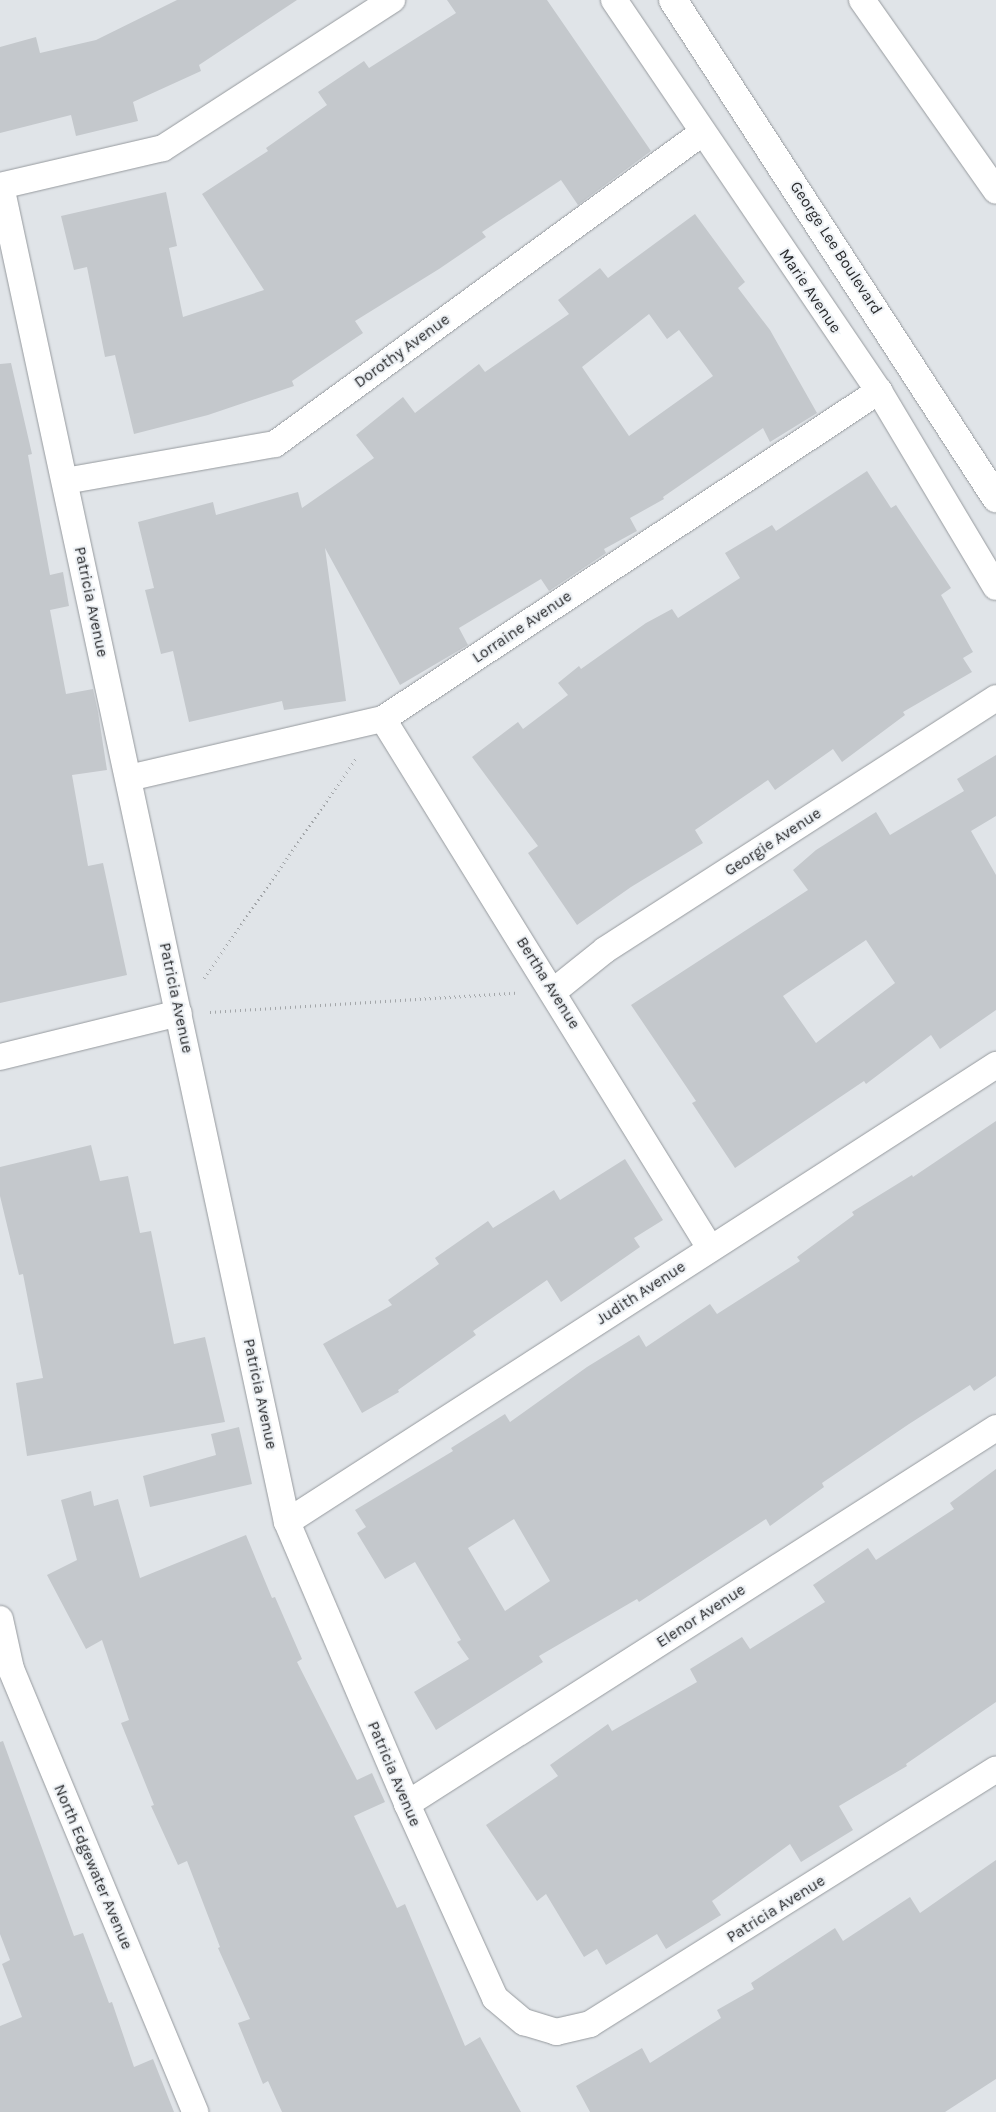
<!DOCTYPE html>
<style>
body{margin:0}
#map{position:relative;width:996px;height:2112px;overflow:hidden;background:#e0e4e8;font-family:Karla,sans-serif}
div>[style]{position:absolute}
.building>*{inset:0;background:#c4c8cc}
.path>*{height:3px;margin-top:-1.5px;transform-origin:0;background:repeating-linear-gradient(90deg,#a3a6a9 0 1px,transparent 0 5px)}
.roads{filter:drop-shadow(0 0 1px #969a9e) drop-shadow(0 0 1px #969a9e)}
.minor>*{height:26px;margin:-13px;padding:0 13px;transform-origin:13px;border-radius:13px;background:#fff}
.secondary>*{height:28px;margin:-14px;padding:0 14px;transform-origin:14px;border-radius:14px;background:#fff}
span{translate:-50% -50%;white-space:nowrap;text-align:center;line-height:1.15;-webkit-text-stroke:4px #edf1f5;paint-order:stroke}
.street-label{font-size:16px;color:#292a2c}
</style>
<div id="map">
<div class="building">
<div style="clip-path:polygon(177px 0,297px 0,199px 65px,201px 71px,133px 102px,138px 121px,76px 136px,71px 115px,0 133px,0 47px,36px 37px,40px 53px,96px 40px)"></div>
<div style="clip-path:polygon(447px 0,547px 0,651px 151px,578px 205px,561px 180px,482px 232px,486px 237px,439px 269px,355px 321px,363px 333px,292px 381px,294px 386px,208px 415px,134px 434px,115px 355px,105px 357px,87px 267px,74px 270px,61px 216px,166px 192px,177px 246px,169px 248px,183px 317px,264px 290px,202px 194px,268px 151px,266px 148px,327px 105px,318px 92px,364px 61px,369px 68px,456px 13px)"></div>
<div style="clip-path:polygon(evenodd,695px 214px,745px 282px,738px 288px,770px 330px,817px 413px,770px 442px,763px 428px,663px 497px,664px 499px,630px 518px,637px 531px,604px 549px,606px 553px,549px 591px,541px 579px,459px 628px,468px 645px,400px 685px,325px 548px,346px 701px,284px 710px,282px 701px,189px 722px,173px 651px,161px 654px,145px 590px,154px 588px,138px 522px,213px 502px,216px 515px,298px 492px,302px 508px,374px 458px,356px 435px,403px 397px,415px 413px,479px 364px,485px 372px,569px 314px,558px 300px,600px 268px,608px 278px,695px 214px,649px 314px,667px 339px,679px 330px,713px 376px,629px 436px,582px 367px,649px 314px)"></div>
<div style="clip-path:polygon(11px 363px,32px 454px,28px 455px,50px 575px,63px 572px,69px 606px,50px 610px,66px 694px,93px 689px,98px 712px,107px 770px,72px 775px,88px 866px,103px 863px,127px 975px,0 1003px,0 364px)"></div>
<div style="clip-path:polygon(867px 471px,891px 508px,896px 505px,951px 588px,941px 595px,973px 652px,963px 658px,972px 672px,903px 712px,905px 715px,842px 762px,833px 749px,775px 790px,768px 780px,695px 830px,703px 843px,631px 887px,577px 925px,528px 853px,538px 846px,472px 757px,518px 722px,523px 729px,568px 695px,558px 683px,579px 666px,581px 669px,646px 623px,672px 609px,678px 618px,740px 578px,725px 553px,772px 525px,776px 531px)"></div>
<div style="clip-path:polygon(evenodd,996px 755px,996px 816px,971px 831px,996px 875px,996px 1010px,940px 1049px,931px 1035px,866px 1084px,864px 1081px,735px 1168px,692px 1103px,696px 1101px,631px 1005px,808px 890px,793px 870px,816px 850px,876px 812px,890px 835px,964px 791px,957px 779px,996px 755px,866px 940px,895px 983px,816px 1043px,783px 996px,866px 940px)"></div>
<div style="clip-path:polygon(evenodd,996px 1121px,996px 1376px,974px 1391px,970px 1385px,909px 1424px,822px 1483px,824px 1487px,770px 1526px,766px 1519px,639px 1602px,637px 1599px,539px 1656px,543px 1662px,436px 1730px,414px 1692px,469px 1659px,457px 1642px,461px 1640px,415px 1562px,385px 1579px,357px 1533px,366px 1527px,355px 1510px,453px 1451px,451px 1448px,505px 1414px,510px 1422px,587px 1367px,639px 1335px,646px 1347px,710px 1304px,717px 1314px,800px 1261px,797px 1257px,854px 1215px,852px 1212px,912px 1175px,913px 1177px,996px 1121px,514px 1519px,550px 1581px,505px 1611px,468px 1548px,514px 1519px)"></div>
<div style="clip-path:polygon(91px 1145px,100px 1181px,128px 1176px,140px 1233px,151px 1231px,174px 1344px,205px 1337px,225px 1422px,27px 1456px,16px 1383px,43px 1378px,23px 1274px,19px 1275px,0 1196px,0 1167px)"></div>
<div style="clip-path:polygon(625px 1159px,663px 1220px,634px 1238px,640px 1247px,561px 1302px,547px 1280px,473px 1331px,476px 1335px,398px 1390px,399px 1392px,362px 1413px,323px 1344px,392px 1305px,388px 1300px,439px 1264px,435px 1258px,488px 1221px,493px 1228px,554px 1190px,560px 1200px)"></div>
<div style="clip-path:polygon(239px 1427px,252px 1484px,150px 1507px,143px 1476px,216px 1455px,211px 1434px)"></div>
<div style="clip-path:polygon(996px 1469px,996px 1702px,906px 1764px,907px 1766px,839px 1806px,853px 1830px,801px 1862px,790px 1844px,712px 1901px,721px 1915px,666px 1949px,657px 1934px,606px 1965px,597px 1949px,584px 1957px,546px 1894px,537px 1901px,486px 1825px,558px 1776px,550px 1765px,608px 1724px,612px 1731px,697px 1682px,690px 1669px,742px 1637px,750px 1649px,825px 1602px,813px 1585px,868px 1548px,876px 1560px,954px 1509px,950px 1503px)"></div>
<div style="clip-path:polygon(91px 1491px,94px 1506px,118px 1499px,140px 1578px,246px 1535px,272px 1598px,275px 1597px,302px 1659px,297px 1662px,357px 1780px,372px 1773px,385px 1802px,354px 1816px,397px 1908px,405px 1904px,465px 2046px,480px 2037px,521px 2112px,282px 2112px,268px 2081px,263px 2084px,238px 2023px,250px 2019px,218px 1948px,220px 1947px,187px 1861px,178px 1865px,151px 1806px,154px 1805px,121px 1723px,129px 1720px,102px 1640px,86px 1649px,47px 1575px,77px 1560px,61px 1500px)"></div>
<div style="clip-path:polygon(3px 1741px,74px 1936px,83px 1933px,109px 2003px,112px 2002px,134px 2067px,153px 2059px,174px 2112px,0 2112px,0 2026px,22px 2017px,2px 1964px,10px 1960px,0 1934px,0 1742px)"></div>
<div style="clip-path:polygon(996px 1860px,996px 2079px,945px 2112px,590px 2112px,576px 2086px,642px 2048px,650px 2063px,721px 2018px,717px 2010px,754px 1989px,751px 1983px,835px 1928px,843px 1941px,910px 1897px,920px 1913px)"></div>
</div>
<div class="path">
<div style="left:204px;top:978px;width:269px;rotate:-55.3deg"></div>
<div style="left:210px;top:1012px;width:306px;rotate:-3.6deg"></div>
</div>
<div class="roads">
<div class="minor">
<div style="left:614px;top:0;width:472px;rotate:55.9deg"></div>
<div style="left:879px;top:391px;width:228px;rotate:59.2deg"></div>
<div style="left:862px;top:0;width:233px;rotate:54.9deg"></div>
<div style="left:0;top:186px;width:167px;rotate:-13.1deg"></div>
<div style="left:163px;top:148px;width:273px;rotate:-32.9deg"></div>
<div style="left:1px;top:186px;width:1366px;rotate:77.92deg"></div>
<div style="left:287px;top:1522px;width:306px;rotate:66.9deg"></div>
<div style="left:407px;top:1804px;width:213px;rotate:65.6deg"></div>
<div style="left:495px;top:1998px;width:38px;rotate:40deg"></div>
<div style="left:524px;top:2022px;width:34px;rotate:17deg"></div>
<div style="left:556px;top:2032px;width:35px;rotate:-13deg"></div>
<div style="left:590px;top:2024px;width:479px;rotate:-32.1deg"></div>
<div style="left:65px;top:481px;width:213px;rotate:-10deg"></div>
<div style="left:275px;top:444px;width:528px;rotate:-36.07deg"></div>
<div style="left:383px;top:719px;width:622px;rotate:58.28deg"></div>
<div style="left:129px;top:778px;width:261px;rotate:-13.1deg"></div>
<div style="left:383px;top:719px;width:595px;rotate:-33.48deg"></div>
<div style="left:554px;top:991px;width:65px;rotate:-38.8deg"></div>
<div style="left:605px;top:950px;width:465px;rotate:-32.8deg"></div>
<div style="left:0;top:1057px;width:184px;rotate:-13.8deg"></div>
<div style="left:287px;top:1522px;width:844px;rotate:-32.8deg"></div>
<div style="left:0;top:1619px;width:51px;rotate:77.6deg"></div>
<div style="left:11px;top:1669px;width:480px;rotate:67.4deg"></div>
<div style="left:407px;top:1804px;width:699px;rotate:-32.55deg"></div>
</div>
<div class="secondary">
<div style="left:673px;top:0;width:594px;rotate:57.03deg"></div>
</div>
</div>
<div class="street-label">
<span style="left:836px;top:248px;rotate:57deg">George Lee Boulevard</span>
<span style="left:810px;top:291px;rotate:56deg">Marie Avenue</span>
<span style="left:402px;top:351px;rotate:-36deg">Dorothy Avenue</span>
<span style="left:91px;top:602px;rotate:78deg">Patricia Avenue</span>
<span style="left:522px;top:627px;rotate:-34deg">Lorraine Avenue</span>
<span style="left:773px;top:842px;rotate:-33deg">Georgie Avenue</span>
<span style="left:548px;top:983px;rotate:58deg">Bertha Avenue</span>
<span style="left:176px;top:998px;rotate:78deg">Patricia Avenue</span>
<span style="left:641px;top:1293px;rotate:-33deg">Judith Avenue</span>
<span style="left:260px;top:1394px;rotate:78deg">Patricia Avenue</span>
<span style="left:701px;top:1616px;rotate:-33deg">Elenor Avenue</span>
<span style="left:394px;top:1774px;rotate:67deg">Patricia Avenue</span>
<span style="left:93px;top:1867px;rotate:67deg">North Edgewater Avenue</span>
<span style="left:776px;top:1909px;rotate:-32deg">Patricia Avenue</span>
</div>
</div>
